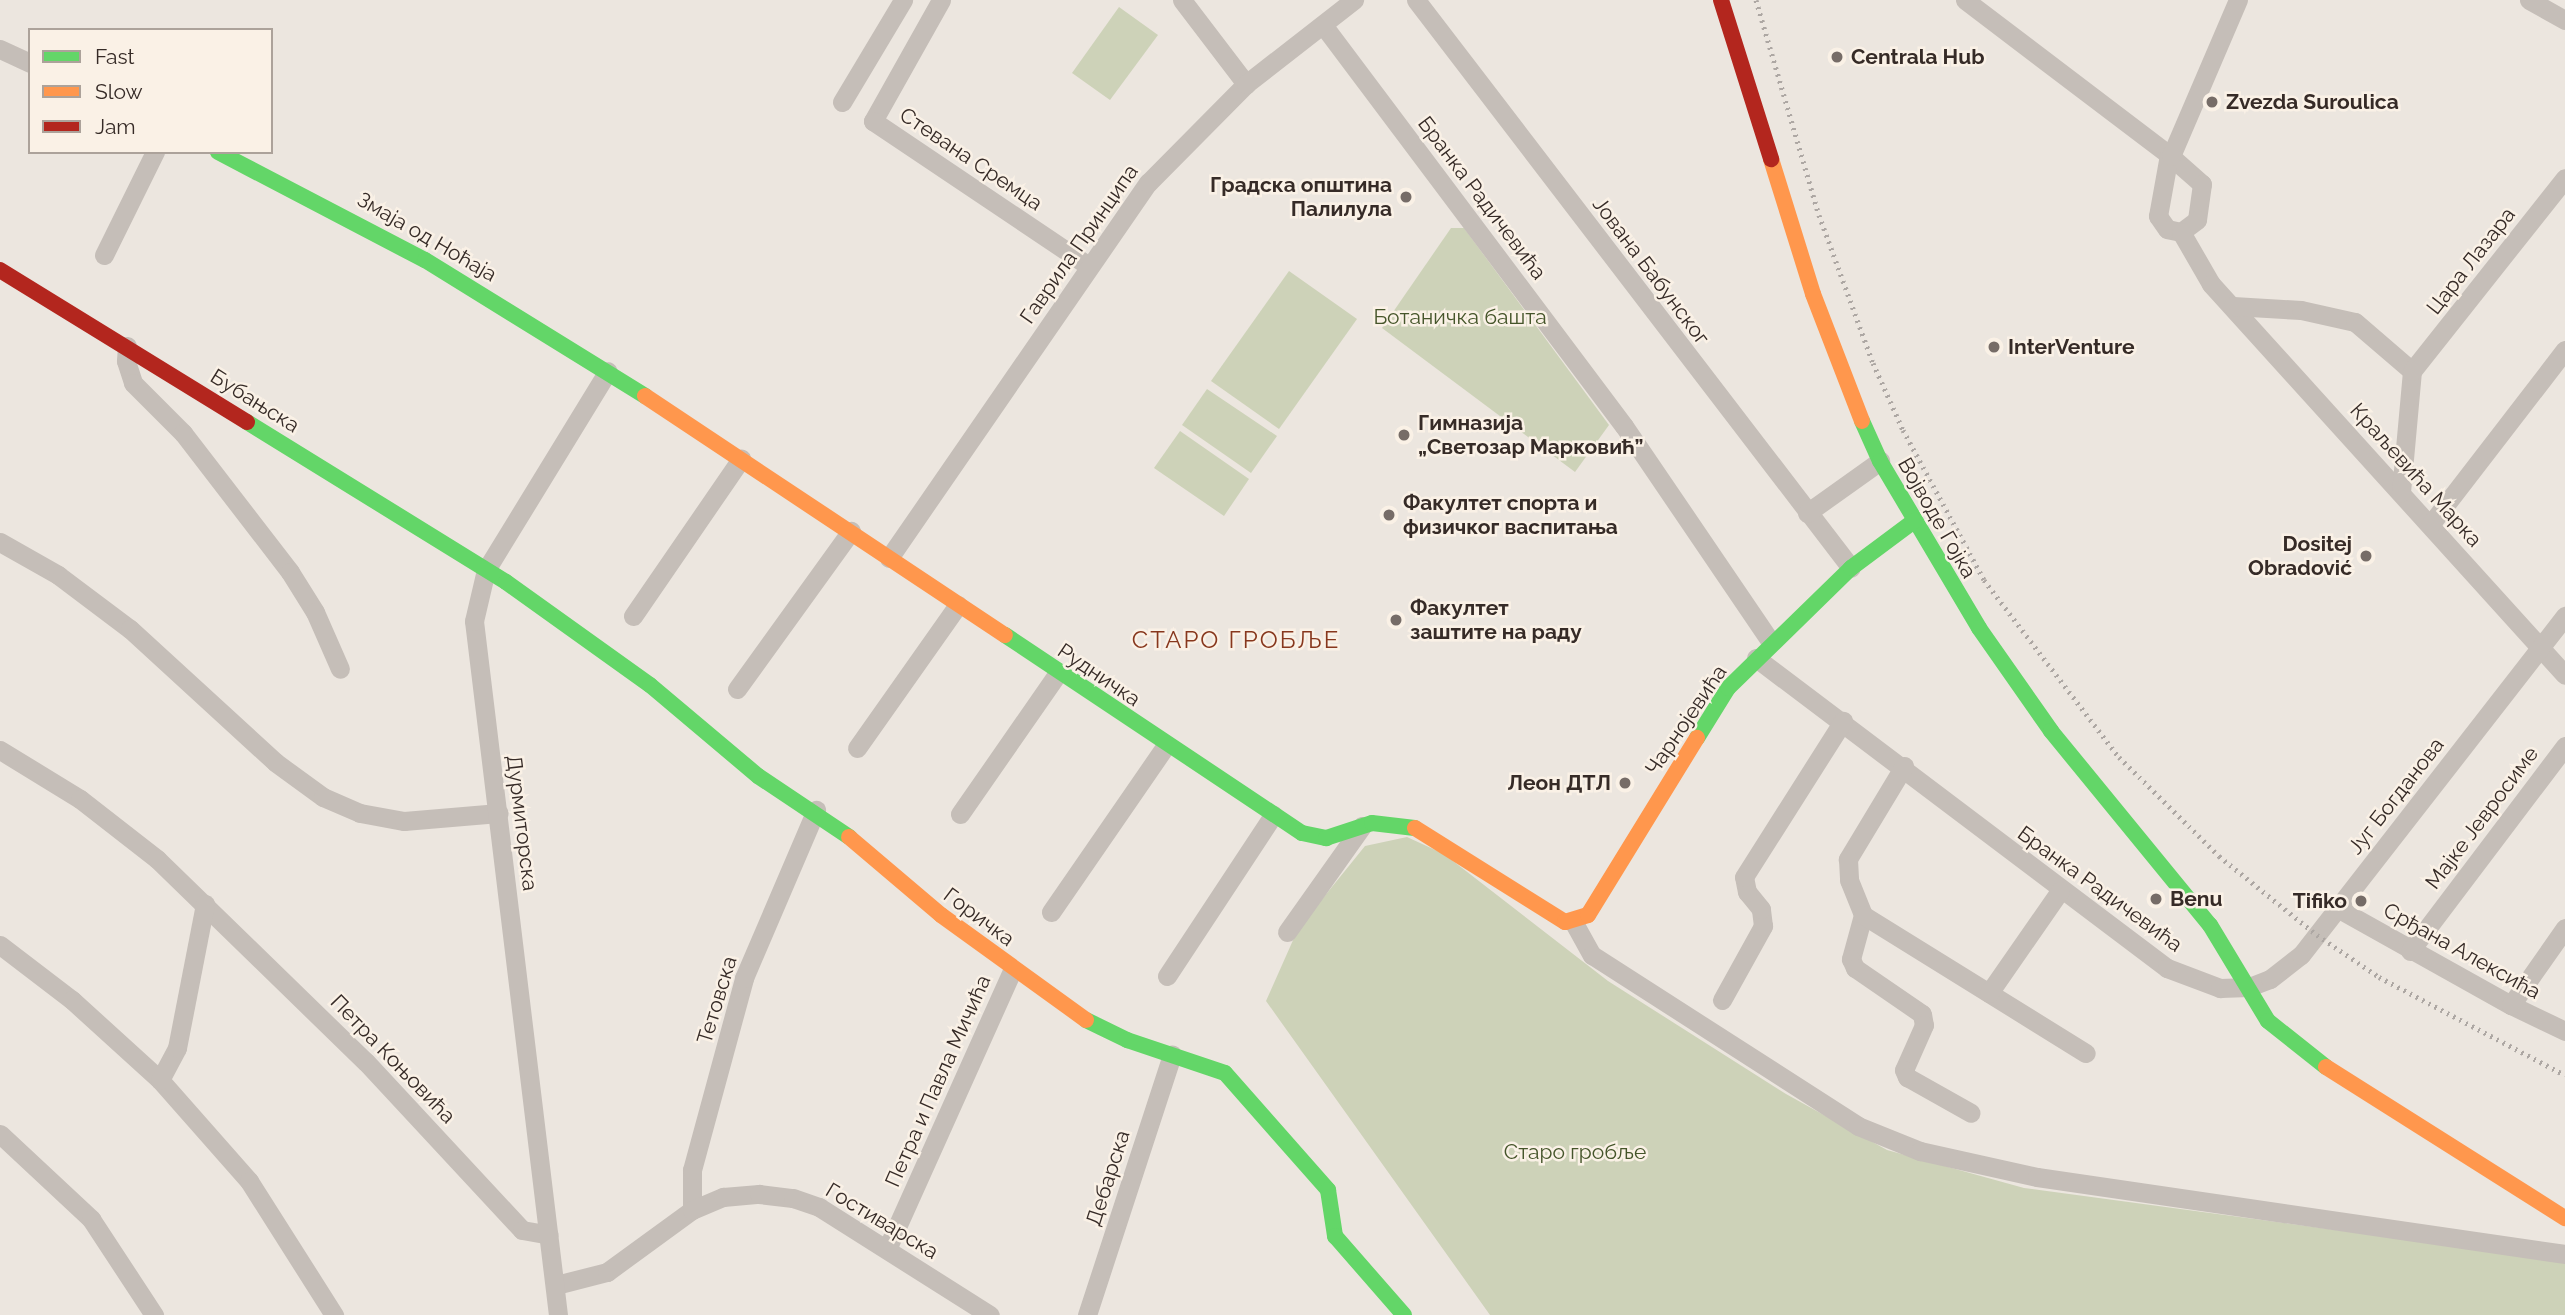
<!DOCTYPE html>
<meta charset="utf-8">
<style>
body{margin:0}
#map{position:relative;width:2565px;height:1315px;overflow:hidden;background:#ece6df;font-family:Raleway,sans-serif}
div>[style]{position:absolute}
.green>*{inset:0;background:#cdd2b8}
.street>*{height:19px;margin:-9.5px;padding:0 9.5px;transform-origin:9.5px;border-radius:9.5px;background:#c5beb8}
.fast>*{height:16px;margin:-8px;padding:0 8px;transform-origin:8px;border-radius:8px;background:#63d668}
.slow>*{height:16px;margin:-8px;padding:0 8px;transform-origin:8px;border-radius:8px;background:#ff974d}
.jam>*{height:16px;margin:-8px;padding:0 8px;transform-origin:8px;border-radius:8px;background:#b3261e}
.rail>*{height:5px;margin-top:-2.5px;transform-origin:0;background:repeating-linear-gradient(90deg,#ada7a3 0 2px,transparent 0 7px)}
.dots>*{width:19px;height:19px;translate:-50% -50%;box-sizing:border-box;border:4px solid #faf1e6;border-radius:50%}
span{translate:-50% -50%;white-space:nowrap;text-align:center;line-height:1.15;-webkit-text-stroke:5px #faf1e6;paint-order:stroke}
.poi-label{font-size:21px;color:#362b27;font-weight:700}
.left{translate:0 -50%;text-align:left}
.right{translate:-100% -50%;text-align:right}
.street-label{font-size:21px;color:#362b27}
.park-label{font-size:21px;color:#45552a}
.quarter-label{font-size:24px;color:#87371d;letter-spacing:2px}
.legend{position:absolute;left:28px;top:28px;width:245px;height:126px;box-sizing:border-box;background:#faf1e6;border:2px solid #aca29a;margin:0;padding:9px 12px;list-style:none;font-size:21px;color:#362b27}
.legend li{display:flex;align-items:center;gap:14px;height:35px}
.legend b{width:35px;border:2px solid #aca29a}
</style>
<div id="map">
<div class="green">
<div style="clip-path:polygon(1119px 7px,1158px 35px,1110px 100px,1072px 73px)"></div>
<div style="clip-path:polygon(1451px 228px,1464px 228px,1609px 425px,1575px 472px,1382px 328px)"></div>
<div style="clip-path:polygon(1289px 271px,1357px 319px,1279px 429px,1211px 381px)"></div>
<div style="clip-path:polygon(1207px 389px,1277px 436px,1251px 473px,1182px 425px)"></div>
<div style="clip-path:polygon(1180px 431px,1249px 479px,1224px 516px,1154px 468px)"></div>
<div style="clip-path:polygon(1407px 837px,1444px 854px,1608px 981px,1786px 1094px,1887px 1150px,2024px 1188px,2565px 1261px,2565px 1315px,1490px 1315px,1266px 1001px,1298px 929px,1365px 846px)"></div>
</div>
<div class="street">
<div style="left:941px;top:0;width:139px;rotate:119.3deg"></div>
<div style="left:873px;top:121px;width:260px;rotate:33.9deg"></div>
<div style="left:1182px;top:0;width:106px;rotate:52.7deg"></div>
<div style="left:1416px;top:0;width:715px;rotate:52.55deg"></div>
<div style="left:1965px;top:0;width:256px;rotate:37.2deg"></div>
<div style="left:2529px;top:0;width:41px;rotate:29.1deg"></div>
<div style="left:1323px;top:25px;width:501px;rotate:53.11deg"></div>
<div style="left:1624px;top:426px;width:261px;rotate:55.8deg"></div>
<div style="left:0;top:49px;width:33px;rotate:25deg"></div>
<div style="left:842px;top:102px;width:119px;rotate:-59.1deg"></div>
<div style="left:2169px;top:155px;width:44px;rotate:41.3deg"></div>
<div style="left:2202px;top:184px;width:36px;rotate:98deg"></div>
<div style="left:2197px;top:220px;width:20px;rotate:143deg"></div>
<div style="left:2181px;top:232px;width:14px;rotate:-168deg"></div>
<div style="left:2167px;top:229px;width:16px;rotate:-125deg"></div>
<div style="left:2158px;top:216px;width:62px;rotate:-79.8deg"></div>
<div style="left:2171px;top:156px;width:170px;rotate:-66.8deg"></div>
<div style="left:2181px;top:232px;width:60px;rotate:60deg"></div>
<div style="left:2211px;top:284px;width:527px;rotate:47.84deg"></div>
<div style="left:104px;top:255px;width:115px;rotate:-63.7deg"></div>
<div style="left:2233px;top:306px;width:68px;rotate:3.4deg"></div>
<div style="left:2301px;top:310px;width:55px;rotate:12.5deg"></div>
<div style="left:2355px;top:322px;width:75px;rotate:40.7deg"></div>
<div style="left:2412px;top:371px;width:122px;rotate:95.2deg"></div>
<div style="left:127px;top:346px;width:15px;rotate:94deg"></div>
<div style="left:126px;top:361px;width:23px;rotate:72deg"></div>
<div style="left:133px;top:383px;width:71px;rotate:45deg"></div>
<div style="left:183px;top:433px;width:175px;rotate:52.4deg"></div>
<div style="left:290px;top:572px;width:47px;rotate:58deg"></div>
<div style="left:315px;top:612px;width:62px;rotate:66.3deg"></div>
<div style="left:2412px;top:371px;width:246px;rotate:-51.6deg"></div>
<div style="left:1807px;top:513px;width:90px;rotate:-35.5deg"></div>
<div style="left:2430px;top:525px;width:221px;rotate:-52.4deg"></div>
<div style="left:0;top:542px;width:67px;rotate:29.6deg"></div>
<div style="left:58px;top:575px;width:90px;rotate:36.9deg"></div>
<div style="left:130px;top:629px;width:197px;rotate:42.5deg"></div>
<div style="left:275px;top:762px;width:59px;rotate:36.1deg"></div>
<div style="left:323px;top:797px;width:40px;rotate:23.4deg"></div>
<div style="left:360px;top:813px;width:45px;rotate:10.3deg"></div>
<div style="left:404px;top:821px;width:95px;rotate:-4.8deg"></div>
<div style="left:889px;top:558px;width:456px;rotate:-55.4deg"></div>
<div style="left:1148px;top:183px;width:139px;rotate:-45.3deg"></div>
<div style="left:1246px;top:84px;width:137px;rotate:-37.9deg"></div>
<div style="left:633px;top:616px;width:191px;rotate:-55.5deg"></div>
<div style="left:1756px;top:658px;width:515px;rotate:37.03deg"></div>
<div style="left:2167px;top:968px;width:57px;rotate:20.7deg"></div>
<div style="left:2220px;top:988px;width:29px;rotate:-2deg"></div>
<div style="left:2249px;top:987px;width:22px;rotate:-21deg"></div>
<div style="left:2270px;top:979px;width:39px;rotate:-38deg"></div>
<div style="left:2301px;top:955px;width:430px;rotate:-52.1deg"></div>
<div style="left:737px;top:689px;width:195px;rotate:-54.2deg"></div>
<div style="left:857px;top:748px;width:175px;rotate:-54.8deg"></div>
<div style="left:0;top:750px;width:94px;rotate:31.5deg"></div>
<div style="left:80px;top:799px;width:98px;rotate:37.9deg"></div>
<div style="left:157px;top:859px;width:291px;rotate:44.2deg"></div>
<div style="left:366px;top:1062px;width:229px;rotate:47.1deg"></div>
<div style="left:522px;top:1230px;width:27px;rotate:10deg"></div>
<div style="left:1904px;top:766px;width:109px;rotate:121.1deg"></div>
<div style="left:1848px;top:859px;width:21px;rotate:87deg"></div>
<div style="left:1849px;top:880px;width:38px;rotate:68deg"></div>
<div style="left:1863px;top:915px;width:46px;rotate:105.3deg"></div>
<div style="left:1851px;top:959px;width:10px;rotate:66deg"></div>
<div style="left:1855px;top:968px;width:81px;rotate:34.5deg"></div>
<div style="left:1922px;top:1014px;width:11px;rotate:80deg"></div>
<div style="left:1924px;top:1025px;width:49px;rotate:114deg"></div>
<div style="left:1904px;top:1070px;width:8px;rotate:67deg"></div>
<div style="left:1907px;top:1077px;width:73px;rotate:29.4deg"></div>
<div style="left:960px;top:814px;width:172px;rotate:-55.2deg"></div>
<div style="left:2339px;top:909px;width:197px;rotate:29.2deg"></div>
<div style="left:2511px;top:1005px;width:60px;rotate:25.7deg"></div>
<div style="left:1051px;top:912px;width:203px;rotate:-55.4deg"></div>
<div style="left:1863px;top:915px;width:262px;rotate:31.8deg"></div>
<div style="left:1574px;top:923px;width:37px;rotate:61deg"></div>
<div style="left:1592px;top:955px;width:316px;rotate:32.7deg"></div>
<div style="left:1858px;top:1126px;width:67px;rotate:22deg"></div>
<div style="left:1920px;top:1151px;width:120px;rotate:12.5deg"></div>
<div style="left:2037px;top:1177px;width:534px;rotate:8.3deg"></div>
<div style="left:1287px;top:932px;width:130px;rotate:-54.7deg"></div>
<div style="left:0;top:945px;width:91px;rotate:37.4deg"></div>
<div style="left:72px;top:1000px;width:119px;rotate:42.3deg"></div>
<div style="left:160px;top:1080px;width:135px;rotate:48.6deg"></div>
<div style="left:249px;top:1181px;width:159px;rotate:57.6deg"></div>
<div style="left:2410px;top:951px;width:257px;rotate:-52.9deg"></div>
<div style="left:1167px;top:976px;width:193px;rotate:-56.6deg"></div>
<div style="left:1989px;top:993px;width:124px;rotate:-55.2deg"></div>
<div style="left:1722px;top:1000px;width:85px;rotate:-61deg"></div>
<div style="left:1763px;top:926px;width:17px;rotate:-97deg"></div>
<div style="left:1761px;top:909px;width:22px;rotate:-129deg"></div>
<div style="left:1747px;top:892px;width:15px;rotate:-101deg"></div>
<div style="left:1744px;top:877px;width:185px;rotate:-57.6deg"></div>
<div style="left:2511px;top:1005px;width:94px;rotate:-55deg"></div>
<div style="left:160px;top:1080px;width:36px;rotate:-62deg"></div>
<div style="left:177px;top:1048px;width:147px;rotate:-79deg"></div>
<div style="left:0;top:1134px;width:125px;rotate:43deg"></div>
<div style="left:91px;top:1219px;width:115px;rotate:56.7deg"></div>
<div style="left:692px;top:1210px;width:40px;rotate:-90deg"></div>
<div style="left:692px;top:1170px;width:199px;rotate:-74.8deg"></div>
<div style="left:744px;top:978px;width:183px;rotate:-66.8deg"></div>
<div style="left:887px;top:1249px;width:305px;rotate:-65.8deg"></div>
<div style="left:556px;top:1285px;width:53px;rotate:-14.3deg"></div>
<div style="left:607px;top:1272px;width:105px;rotate:-36.1deg"></div>
<div style="left:692px;top:1210px;width:34px;rotate:-23deg"></div>
<div style="left:723px;top:1197px;width:36px;rotate:-5deg"></div>
<div style="left:759px;top:1194px;width:34px;rotate:7deg"></div>
<div style="left:793px;top:1198px;width:28px;rotate:19deg"></div>
<div style="left:819px;top:1207px;width:202px;rotate:32.3deg"></div>
<div style="left:558px;top:1315px;width:699px;rotate:-96.9deg"></div>
<div style="left:474px;top:621px;width:52px;rotate:-76.8deg"></div>
<div style="left:486px;top:570px;width:233px;rotate:-58.5deg"></div>
<div style="left:1087px;top:1315px;width:274px;rotate:-71.9deg"></div>
</div>
<div class="fast">
<div style="left:218px;top:152px;width:233px;rotate:27.6deg"></div>
<div style="left:425px;top:260px;width:259px;rotate:31.7deg"></div>
<div style="left:1862px;top:421px;width:44px;rotate:65.8deg"></div>
<div style="left:1880px;top:461px;width:194px;rotate:59.3deg"></div>
<div style="left:1979px;top:628px;width:126px;rotate:55deg"></div>
<div style="left:2051px;top:731px;width:251px;rotate:50.7deg"></div>
<div style="left:2210px;top:925px;width:112px;rotate:58.9deg"></div>
<div style="left:2268px;top:1021px;width:74px;rotate:38.4deg"></div>
<div style="left:247px;top:422px;width:304px;rotate:31.7deg"></div>
<div style="left:506px;top:582px;width:177px;rotate:35.6deg"></div>
<div style="left:650px;top:685px;width:141px;rotate:40.1deg"></div>
<div style="left:758px;top:776px;width:110px;rotate:33.8deg"></div>
<div style="left:1005px;top:635px;width:357px;rotate:33.7deg"></div>
<div style="left:1302px;top:833px;width:25px;rotate:12deg"></div>
<div style="left:1326px;top:838px;width:48px;rotate:-18.1deg"></div>
<div style="left:1372px;top:823px;width:43px;rotate:6.6deg"></div>
<div style="left:1697px;top:738px;width:59px;rotate:-58.2deg"></div>
<div style="left:1728px;top:688px;width:172px;rotate:-44.3deg"></div>
<div style="left:1851px;top:568px;width:79px;rotate:-36.7deg"></div>
<div style="left:1086px;top:1020px;width:46px;rotate:26deg"></div>
<div style="left:1127px;top:1040px;width:103px;rotate:18.6deg"></div>
<div style="left:1225px;top:1073px;width:156px;rotate:48.6deg"></div>
<div style="left:1328px;top:1190px;width:47px;rotate:81.3deg"></div>
<div style="left:1335px;top:1236px;width:105px;rotate:48.9deg"></div>
</div>
<div class="slow">
<div style="left:1771px;top:159px;width:141px;rotate:72.7deg"></div>
<div style="left:1813px;top:294px;width:136px;rotate:68.9deg"></div>
<div style="left:645px;top:396px;width:432px;rotate:33.6deg"></div>
<div style="left:1415px;top:828px;width:177px;rotate:32.1deg"></div>
<div style="left:1565px;top:922px;width:24px;rotate:-17deg"></div>
<div style="left:1588px;top:915px;width:208px;rotate:-58.4deg"></div>
<div style="left:849px;top:837px;width:121px;rotate:40.3deg"></div>
<div style="left:941px;top:915px;width:179px;rotate:35.9deg"></div>
<div style="left:2326px;top:1067px;width:283px;rotate:32.3deg"></div>
</div>
<div class="jam">
<div style="left:1721px;top:0;width:167px;rotate:72.5deg"></div>
<div style="left:0;top:270px;width:290px;rotate:31.6deg"></div>
</div>
<div class="rail">
<div style="left:1756px;top:0;width:224px;rotate:73.7deg"></div>
<div style="left:1819px;top:215px;width:158px;rotate:70deg"></div>
<div style="left:1873px;top:363px;width:73px;rotate:65.9deg"></div>
<div style="left:1903px;top:430px;width:170px;rotate:61.6deg"></div>
<div style="left:1984px;top:580px;width:223px;rotate:52.7deg"></div>
<div style="left:2119px;top:757px;width:141px;rotate:44.7deg"></div>
<div style="left:2219px;top:856px;width:126px;rotate:38.9deg"></div>
<div style="left:2317px;top:935px;width:75px;rotate:34.1deg"></div>
<div style="left:2379px;top:977px;width:210px;rotate:27.8deg"></div>
</div>
<div class="dots">
<div style="left:1837px;top:57px;background:#766c67"></div>
<div style="left:2212px;top:102px;background:#766c67"></div>
<div style="left:1406px;top:197px;background:#766c67"></div>
<div style="left:1994px;top:347px;background:#766c67"></div>
<div style="left:1404px;top:435px;background:#766c67"></div>
<div style="left:1389px;top:515px;background:#766c67"></div>
<div style="left:2366px;top:556px;background:#766c67"></div>
<div style="left:1396px;top:620px;background:#766c67"></div>
<div style="left:1625px;top:783px;background:#766c67"></div>
<div style="left:2156px;top:899px;background:#766c67"></div>
<div style="left:2361px;top:901px;background:#766c67"></div>
</div>
<div class="poi-label">
<span class="left" style="left:1851px;top:57px">Centrala Hub</span>
<span class="left" style="left:2226px;top:102px">Zvezda Suroulica</span>
<span class="right" style="left:1392px;top:197px">Градска општина<br>Палилула</span>
<span class="left" style="left:2008px;top:347px">InterVenture</span>
<span class="left" style="left:1418px;top:435px">Гимназија<br>„Светозар Марковић”</span>
<span class="left" style="left:1403px;top:515px">Факултет спорта и<br>физичког васпитања</span>
<span class="right" style="left:2352px;top:556px">Dositej<br>Obradović</span>
<span class="left" style="left:1410px;top:620px">Факултет<br>заштите на раду</span>
<span class="right" style="left:1611px;top:783px">Леон ДТЛ</span>
<span class="left" style="left:2170px;top:899px">Benu</span>
<span class="right" style="left:2347px;top:901px">Tifiko</span>
</div>
<div class="street-label">
<span style="left:971px;top:159px;rotate:34deg">Стевана Сремца</span>
<span style="left:1482px;top:198px;rotate:53deg">Бранка Радичевића</span>
<span style="left:427px;top:237px;rotate:30deg">Змаја од Ноћаја</span>
<span style="left:1079px;top:244px;rotate:-55deg">Гаврила Принципа</span>
<span style="left:2471px;top:261px;rotate:-52deg">Цара Лазара</span>
<span style="left:1651px;top:271px;rotate:53deg">Јована Бабунског</span>
<span style="left:255px;top:401px;rotate:32deg">Бубањска</span>
<span style="left:2416px;top:475px;rotate:48deg">Краљевића Марка</span>
<span style="left:1937px;top:518px;rotate:60deg">Војводе Гојка</span>
<span style="left:1099px;top:675px;rotate:34deg">Рудничка</span>
<span style="left:1686px;top:720px;rotate:-56deg">Чарнојевића</span>
<span style="left:2396px;top:796px;rotate:-52deg">Југ Богданова</span>
<span style="left:2482px;top:818px;rotate:-53deg">Мајке Јевросиме</span>
<span style="left:522px;top:823px;rotate:83deg">Дурмиторска</span>
<span style="left:2100px;top:889px;rotate:36deg">Бранка Радичевића</span>
<span style="left:979px;top:917px;rotate:37deg">Горичка</span>
<span style="left:2462px;top:951px;rotate:29deg">Срђана Алексића</span>
<span style="left:717px;top:1000px;rotate:-73deg">Тетовска</span>
<span style="left:393px;top:1059px;rotate:46deg">Петра Коњовића</span>
<span style="left:938px;top:1081px;rotate:-66deg">Петра и Павла Мичића</span>
<span style="left:1108px;top:1178px;rotate:-72deg">Дебарска</span>
<span style="left:882px;top:1221px;rotate:31deg">Гостиварска</span>
</div>
<div class="park-label">
<span style="left:1460px;top:317px">Ботаничка башта</span>
<span style="left:1575px;top:1152px">Старо гробље</span>
</div>
<div class="quarter-label">
<span style="left:1236px;top:640px">СТАРО ГРОБЉЕ</span>
</div>
<ul class="legend">
<li><b style="height:9px;background:#63d668"></b>Fast</li>
<li><b style="height:9px;background:#ff974d"></b>Slow</li>
<li><b style="height:9px;background:#b3261e"></b>Jam</li>
</ul>
</div>
